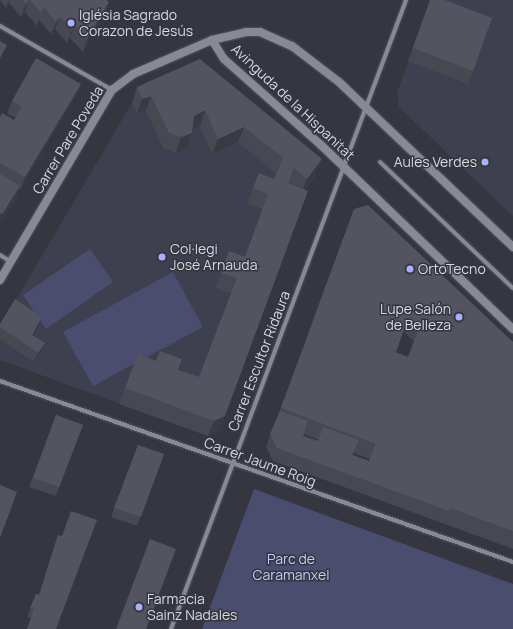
<!DOCTYPE html>
<meta charset="utf-8">
<style>
body{margin:0}
#map{position:relative;width:513px;height:629px;overflow:hidden;background:#353640;font-family:Manrope,sans-serif}
div>[style]{position:absolute}
.built>*{inset:0;background:#3e4050}
.green>*{inset:0;background:#4a4d6d}
.roads{filter:drop-shadow(0 0 1px #54555e) drop-shadow(0 0 1px #54555e)}
.street>*{height:4px;margin:-2px;padding:0 2px;transform-origin:2px;border-radius:2px;background:#888995}
.secondary>*{height:8px;margin:-4px;padding:0 4px;transform-origin:4px;border-radius:4px;background:#888995}
.wall>*{inset:0;background:#474852}
.shaded-wall>*{inset:0;background:#3a3b42}
.building>*{inset:0;background:#53545f}
.dots>*{width:11px;height:11px;translate:-50% -50%;box-sizing:border-box;border:2px solid #353640;border-radius:50%}
span{translate:-50% -50%;white-space:nowrap;text-align:center;line-height:1.15;-webkit-text-stroke:3px #353640;paint-order:stroke}
.poi-label{font-size:14px;color:#d8d8df}
.left{translate:0 -50%;text-align:left}
.right{translate:-100% -50%;text-align:right}
.street-label{font-size:14px;color:#d8d8df}
.park-label{font-size:14px;color:#c5cafe}
</style>
<div id="map">
<div class="built">
<div style="clip-path:polygon(430px 0,513px 0,513px 216px,399px 107px,397px 93px)"></div>
<div style="clip-path:polygon(194px 75px,316px 174px,304px 190px,307px 193px,302px 206px,219px 431px,208px 436px,0 360px,0 327px,132px 103px)"></div>
</div>
<div class="green">
<div style="clip-path:polygon(90px 249px,113px 282px,46px 329px,23px 295px)"></div>
<div style="clip-path:polygon(173px 272px,203px 327px,93px 386px,63px 332px)"></div>
<div style="clip-path:polygon(254px 489px,513px 584px,513px 629px,202px 629px)"></div>
</div>
<div class="roads">
<div class="street">
<div style="left:0;top:26px;width:129px;rotate:29.7deg"></div>
<div style="left:380px;top:162px;width:183px;rotate:43.5deg"></div>
<div style="left:0;top:255px;width:13px;rotate:32deg"></div>
<div style="left:0;top:381px;width:544px;rotate:19.43deg"></div>
<div style="left:171px;top:629px;width:671px;rotate:-69.51deg"></div>
</div>
<div class="secondary">
<div style="left:212px;top:40px;width:22px;rotate:58deg"></div>
<div style="left:224px;top:59px;width:130px;rotate:41.6deg"></div>
<div style="left:321px;top:145px;width:266px;rotate:43.8deg"></div>
<div style="left:0;top:280px;width:221px;rotate:-59.5deg"></div>
<div style="left:112px;top:90px;width:26px;rotate:-37deg"></div>
<div style="left:133px;top:74px;width:30px;rotate:-23deg"></div>
<div style="left:161px;top:62px;width:56px;rotate:-23.3deg"></div>
<div style="left:212px;top:40px;width:35px;rotate:-13deg"></div>
<div style="left:246px;top:32px;width:14px"></div>
<div style="left:260px;top:32px;width:35px;rotate:24deg"></div>
<div style="left:292px;top:46px;width:59px;rotate:37.5deg"></div>
<div style="left:339px;top:82px;width:240px;rotate:43.5deg"></div>
</div>
</div>
<div class="wall">
<div style="clip-path:polygon(0 0,106px 0,109px 2px,105px 15px,83px 52px,70px 38px,67px 43px,55px 29px,51px 34px,39px 20px,37px 26px,25px 12px,21px 17px,9px 3px,6px 8px)"></div>
<div style="clip-path:polygon(430px 0,492px 18px,468px 84px,408px 61px)"></div>
<div style="clip-path:polygon(200px 59px,316px 174px,305px 190px,219px 431px,208px 436px,119px 404px,125px 388px,178px 370px,199px 377px,231px 293px,216px 288px,229px 251px,245px 257px,263px 209px,247px 204px,259px 173px,274px 179px,276px 173px,238px 142px,212px 154px,200px 126px,193px 129px,187px 148px,176px 153px,163px 148px,146px 111px,137px 114px,132px 103px,137px 87px)"></div>
<div style="clip-path:polygon(81px 84px,76px 96px,20px 190px,19px 189px,16px 199px,0 224px,0 117px,14px 120px,16px 118px,7px 113px,12px 101px)"></div>
<div style="clip-path:polygon(evenodd,354px 209px,513px 342px,513px 549px,273px 461px,266px 447px,312px 324px,354px 209px,403px 331px,414px 341px,408px 357px,396px 352px,403px 331px,354px 209px,304px 434px,319px 440px,318px 441px,303px 436px,304px 434px,354px 209px,354px 453px,370px 459px,369px 461px,353px 455px,354px 453px)"></div>
<div style="clip-path:polygon(42px 317px,39px 326px,33px 336px,41px 352px,34px 362px,0 339px,0 324px)"></div>
<div style="clip-path:polygon(56px 415px,83px 425px,56px 496px,29px 487px)"></div>
<div style="clip-path:polygon(138px 445px,164px 454px,137px 526px,111px 517px)"></div>
<div style="clip-path:polygon(58px 535px,56px 629px,27px 629px,31px 618px,27px 617px,36px 594px,39px 595px)"></div>
</div>
<div class="shaded-wall">
<div style="clip-path:polygon(9px 0,10px 0,6px 8px)"></div>
<div style="clip-path:polygon(29px 0,25px 12px,21px 17px,26px 4px)"></div>
<div style="clip-path:polygon(109px 2px,105px 15px,83px 52px,87px 39px)"></div>
<div style="clip-path:polygon(60px 17px,55px 29px,51px 34px,56px 22px)"></div>
<div style="clip-path:polygon(75px 25px,70px 38px,67px 43px,72px 30px)"></div>
<div style="clip-path:polygon(7px 45px,4px 54px,0 61px,0 58px)"></div>
<div style="clip-path:polygon(81px 84px,76px 96px,20px 190px,25px 177px)"></div>
<div style="clip-path:polygon(151px 96px,146px 111px,137px 114px,142px 99px)"></div>
<div style="clip-path:polygon(205px 110px,200px 126px,189px 131px,194px 116px)"></div>
<div style="clip-path:polygon(244px 127px,238px 142px,212px 154px,218px 139px)"></div>
<div style="clip-path:polygon(192px 133px,187px 148px,176px 153px,181px 137px)"></div>
<div style="clip-path:polygon(322px 159px,316px 174px,301px 194px,307px 179px)"></div>
<div style="clip-path:polygon(20px 186px,16px 199px,0 224px,0 214px)"></div>
<div style="clip-path:polygon(308px 191px,219px 431px,208px 436px,214px 421px)"></div>
<div style="clip-path:polygon(42px 317px,39px 326px,28px 344px,32px 335px)"></div>
<div style="clip-path:polygon(45px 343px,41px 352px,34px 362px,38px 353px)"></div>
</div>
<div class="building">
<div style="clip-path:polygon(22px 0,29px 0,26px 4px)"></div>
<div style="clip-path:polygon(30px 0,106px 0,109px 2px,87px 39px,75px 25px,72px 30px,60px 17px,56px 22px,44px 7px,41px 13px)"></div>
<div style="clip-path:polygon(430px 0,445px 0,492px 18px,473px 71px,413px 48px)"></div>
<div style="clip-path:polygon(0 41px,7px 45px,0 58px)"></div>
<div style="clip-path:polygon(36px 58px,81px 84px,25px 177px,0 163px,0 117px,2px 113px,14px 120px,22px 107px,12px 101px)"></div>
<div style="clip-path:polygon(200px 59px,322px 159px,307px 179px,294px 168px,288px 183px,308px 191px,225px 416px,214px 421px,125px 388px,138px 354px,156px 361px,160px 351px,182px 359px,178px 370px,199px 377px,237px 278px,221px 273px,229px 251px,245px 257px,268px 194px,253px 188px,259px 173px,274px 179px,283px 158px,244px 127px,218px 139px,205px 110px,194px 116px,192px 133px,181px 137px,169px 133px,151px 96px,142px 99px,137px 87px)"></div>
<div style="clip-path:polygon(0 174px,20px 186px,3px 213px,0 214px)"></div>
<div style="clip-path:polygon(368px 205px,513px 342px,513px 410px,493px 390px,449px 511px,277px 448px,270px 434px,280px 411px,308px 421px,303px 436px,318px 441px,323px 427px,359px 440px,352px 455px,369px 461px,419px 328px,408px 318px,396px 352px,313px 321px,312px 323px,354px 209px)"></div>
<div style="clip-path:polygon(15px 299px,42px 317px,32px 335px,45px 343px,38px 353px,0 327px,0 324px)"></div>
<div style="clip-path:polygon(313px 321px,408px 357px,376px 444px,281px 408px)"></div>
<div style="clip-path:polygon(493px 390px,513px 410px,513px 531px,450px 508px)"></div>
<div style="clip-path:polygon(56px 415px,83px 425px,59px 487px,33px 478px)"></div>
<div style="clip-path:polygon(138px 445px,164px 454px,141px 517px,114px 508px)"></div>
<div style="clip-path:polygon(0 485px,17px 492px,0 538px)"></div>
<div style="clip-path:polygon(71px 511px,97px 520px,56px 629px,27px 629px,34px 609px,30px 608px,36px 594px,39px 595px,58px 535px,62px 536px)"></div>
<div style="clip-path:polygon(150px 539px,176px 549px,146px 629px,116px 629px)"></div>
</div>
<div class="dots">
<div style="left:71px;top:23px;background:#aab0fb"></div>
<div style="left:485px;top:162px;background:#aab0fb"></div>
<div style="left:162px;top:257px;background:#aab0fb"></div>
<div style="left:410px;top:269px;background:#aab0fb"></div>
<div style="left:459px;top:317px;background:#aab0fb"></div>
<div style="left:139px;top:607px;background:#aab0fb"></div>
</div>
<div class="poi-label">
<span class="left" style="left:79px;top:23px">Iglésia Sagrado<br>Corazon de Jesús</span>
<span class="right" style="left:477px;top:162px">Aules Verdes</span>
<span class="left" style="left:170px;top:257px">Col·legi<br>José Arnauda</span>
<span class="left" style="left:418px;top:269px">OrtoTecno</span>
<span class="right" style="left:451px;top:317px">Lupe Salón<br>de Belleza</span>
<span class="left" style="left:147px;top:607px">Farmacia<br>Sainz Nadales</span>
</div>
<div class="street-label">
<span style="left:293px;top:102px;rotate:43deg">Avinguda de la Hispanitat</span>
<span style="left:68px;top:140px;rotate:-59deg">Carrer Pare Poveda</span>
<span style="left:259px;top:361px;rotate:-69deg">Carrer Escultor Ridaura</span>
<span style="left:260px;top:462px;rotate:20deg">Carrer Jaume Roig</span>
</div>
<div class="park-label">
<span style="left:291px;top:567px">Parc de<br>Caramanxel</span>
</div>
</div>
